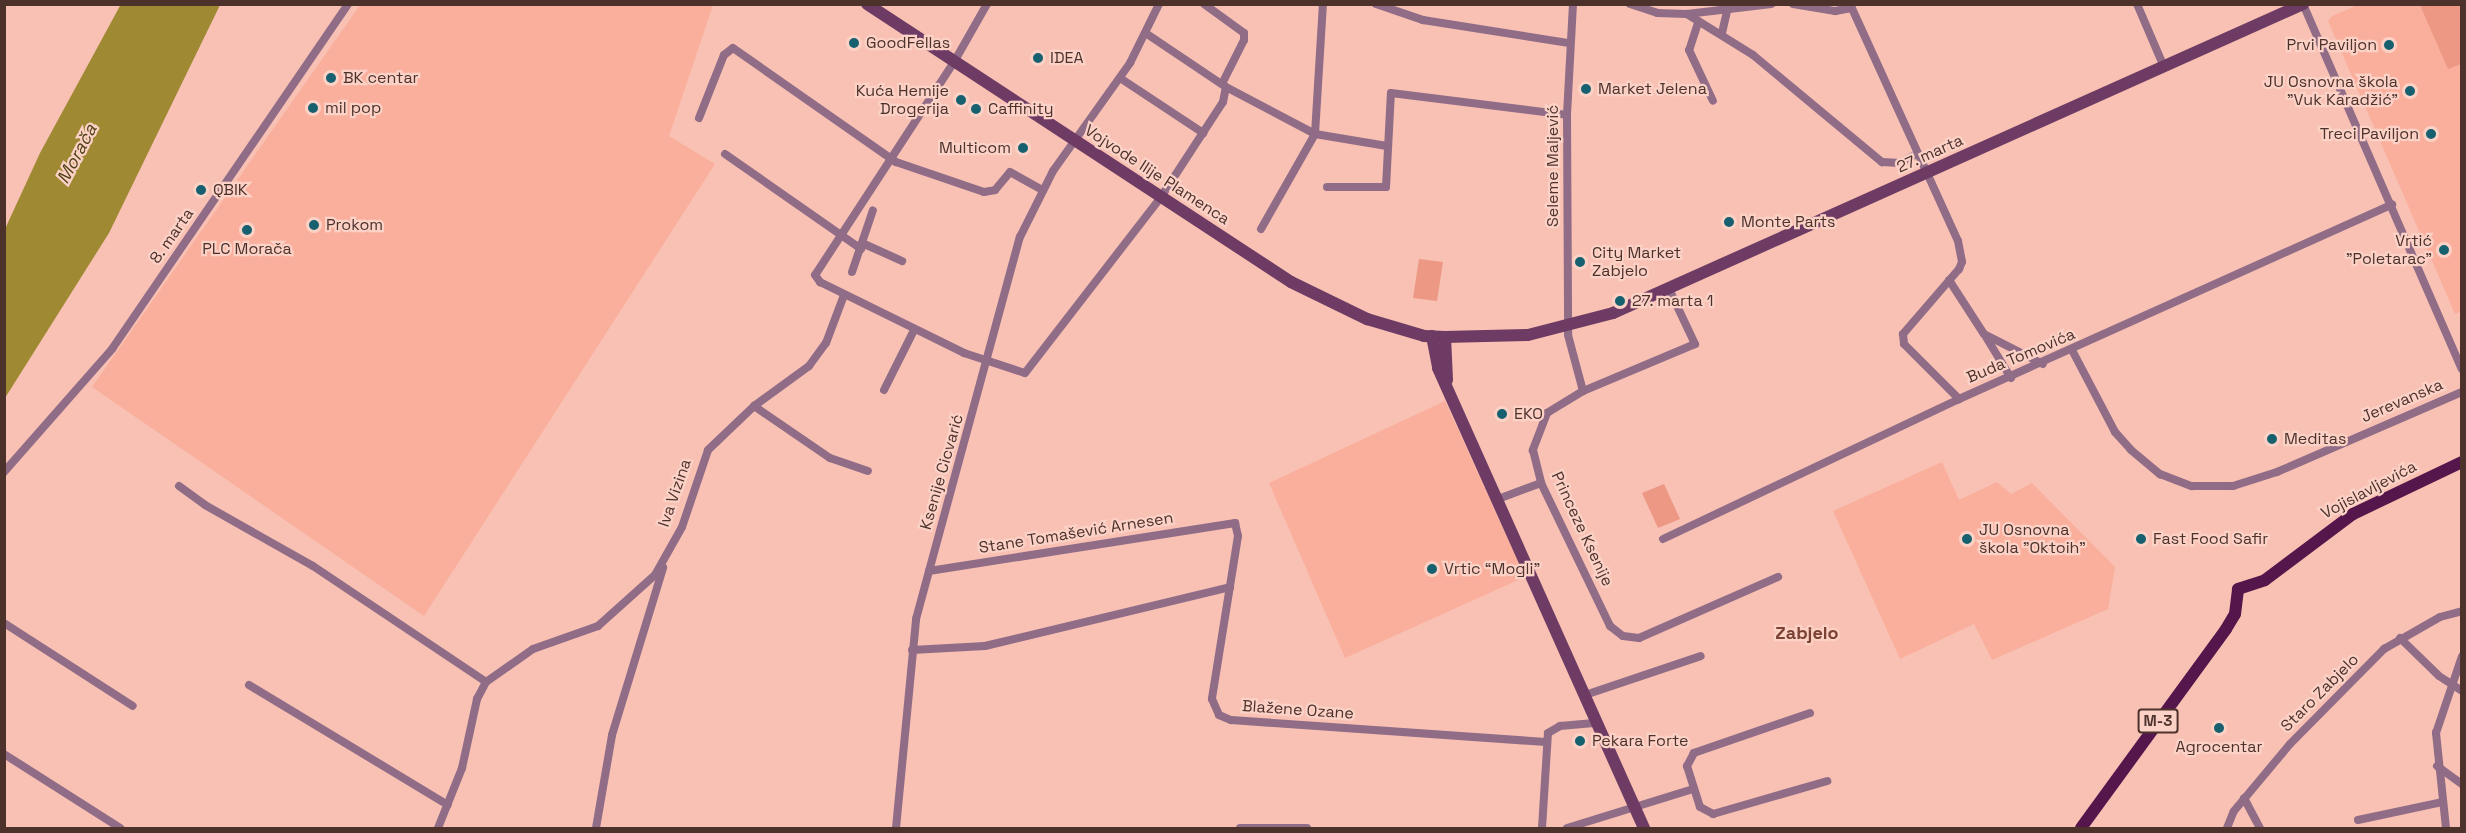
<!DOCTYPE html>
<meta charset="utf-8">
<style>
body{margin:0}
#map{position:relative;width:2466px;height:833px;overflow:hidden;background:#f8c1b3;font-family:"Space Grotesk",sans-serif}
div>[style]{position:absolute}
.built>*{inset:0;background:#faaf9c}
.green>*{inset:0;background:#ec9884}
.water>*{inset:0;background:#9f8933}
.street>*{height:8px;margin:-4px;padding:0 4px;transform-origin:4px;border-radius:4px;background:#906c87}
.secondary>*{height:12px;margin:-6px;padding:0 6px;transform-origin:6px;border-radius:6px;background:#6e3b64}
.primary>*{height:12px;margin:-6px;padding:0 6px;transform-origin:6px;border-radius:6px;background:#55164b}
.dots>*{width:16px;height:16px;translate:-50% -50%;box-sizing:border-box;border:3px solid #fcd2c7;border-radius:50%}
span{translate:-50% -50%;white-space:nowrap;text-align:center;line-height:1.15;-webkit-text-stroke:4.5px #fcd2c7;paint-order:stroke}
.shield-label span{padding:2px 4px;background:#fcd2c7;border:2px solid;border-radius:4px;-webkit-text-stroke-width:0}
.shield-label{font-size:15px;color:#4d322c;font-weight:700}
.poi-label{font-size:16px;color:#4d322c}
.left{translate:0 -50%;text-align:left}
.right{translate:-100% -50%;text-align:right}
.street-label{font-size:16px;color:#4d322c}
.water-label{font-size:18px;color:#4e4214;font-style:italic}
.neighbourhood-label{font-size:18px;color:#7b4234;font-weight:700}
.frame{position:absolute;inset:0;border:6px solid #4d322c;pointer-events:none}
</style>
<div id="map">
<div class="built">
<div style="clip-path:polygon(360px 5px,713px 5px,669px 136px,715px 164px,424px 616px,92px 387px)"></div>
<div style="clip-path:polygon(2358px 5px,2461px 5px,2462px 311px,2455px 314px,2328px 21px,2332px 16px)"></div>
<div style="clip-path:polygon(1445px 401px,1525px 577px,1345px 658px,1269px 483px)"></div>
<div style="clip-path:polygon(1942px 462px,1959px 500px,1997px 482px,2011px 494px,2032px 483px,2115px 567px,2108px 609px,1992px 660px,1974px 624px,1900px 659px,1833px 511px)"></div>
</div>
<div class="green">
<div style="clip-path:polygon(2420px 5px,2461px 5px,2461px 64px,2448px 69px)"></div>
<div style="clip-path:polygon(1419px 259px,1443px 262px,1437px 301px,1413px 298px)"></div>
<div style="clip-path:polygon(1664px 484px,1680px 519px,1658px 528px,1642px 493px)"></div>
</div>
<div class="water">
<div style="clip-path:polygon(121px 4px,220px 5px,109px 233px,5px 398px,5px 229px,40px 153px)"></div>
</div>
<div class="street">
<div style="left:987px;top:4px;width:67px;rotate:119.6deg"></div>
<div style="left:954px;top:62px;width:254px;rotate:123.1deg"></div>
<div style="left:815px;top:275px;width:9px;rotate:54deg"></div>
<div style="left:820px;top:282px;width:161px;rotate:26.2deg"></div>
<div style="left:964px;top:353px;width:64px;rotate:18.2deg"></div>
<div style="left:1025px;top:373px;width:222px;rotate:-52.3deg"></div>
<div style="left:1161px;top:197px;width:113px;rotate:-56.9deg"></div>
<div style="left:1223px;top:102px;width:15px;rotate:-79deg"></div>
<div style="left:1204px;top:4px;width:49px;rotate:35.9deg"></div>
<div style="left:1244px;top:33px;width:7px;rotate:90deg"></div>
<div style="left:1244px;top:40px;width:49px;rotate:116.6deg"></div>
<div style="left:1376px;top:4px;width:50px;rotate:18.8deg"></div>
<div style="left:1423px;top:20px;width:148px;rotate:9deg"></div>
<div style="left:1573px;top:4px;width:111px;rotate:93.1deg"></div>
<div style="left:1567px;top:115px;width:220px;rotate:89.7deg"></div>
<div style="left:1568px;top:335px;width:58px;rotate:75deg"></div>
<div style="left:1630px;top:4px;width:28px;rotate:18deg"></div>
<div style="left:1657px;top:13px;width:30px;rotate:2deg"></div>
<div style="left:1687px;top:14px;width:85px;rotate:-6.8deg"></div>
<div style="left:1793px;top:4px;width:43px;rotate:9.5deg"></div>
<div style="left:1835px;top:11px;width:17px;rotate:-10deg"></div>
<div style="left:1850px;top:4px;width:260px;rotate:65.5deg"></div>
<div style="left:1958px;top:241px;width:21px;rotate:79deg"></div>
<div style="left:1962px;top:262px;width:8px;rotate:113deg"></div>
<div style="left:1959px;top:269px;width:86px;rotate:130.7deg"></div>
<div style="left:1903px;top:334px;width:10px;rotate:84deg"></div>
<div style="left:1904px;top:344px;width:78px;rotate:45deg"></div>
<div style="left:2137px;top:4px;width:69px;rotate:66.8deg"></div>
<div style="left:2303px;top:4px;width:398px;rotate:66.5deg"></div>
<div style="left:1687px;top:14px;width:78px;rotate:31.8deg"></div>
<div style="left:1753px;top:55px;width:168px;rotate:39.7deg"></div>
<div style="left:1882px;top:162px;width:18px;rotate:3deg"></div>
<div style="left:1900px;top:163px;width:19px;rotate:-28deg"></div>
<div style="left:1698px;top:23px;width:28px;rotate:108deg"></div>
<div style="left:1689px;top:50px;width:56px;rotate:64.8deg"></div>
<div style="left:1722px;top:33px;width:26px;rotate:-77deg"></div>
<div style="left:1147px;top:34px;width:95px;rotate:33.9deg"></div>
<div style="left:1226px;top:87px;width:101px;rotate:27.8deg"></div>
<div style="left:1315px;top:134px;width:73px;rotate:9.5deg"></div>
<div style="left:1120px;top:78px;width:100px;rotate:33.5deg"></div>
<div style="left:699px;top:118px;width:68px;rotate:-68.4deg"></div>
<div style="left:724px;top:55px;width:11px;rotate:-38deg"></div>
<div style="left:733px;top:48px;width:199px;rotate:35deg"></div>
<div style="left:896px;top:162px;width:93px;rotate:18.8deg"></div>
<div style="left:984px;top:192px;width:11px;rotate:-10deg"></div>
<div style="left:995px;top:190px;width:23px;rotate:-50deg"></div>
<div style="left:1010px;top:172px;width:38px;rotate:29deg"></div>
<div style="left:725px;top:154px;width:166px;rotate:34.9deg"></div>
<div style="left:1327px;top:187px;width:59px"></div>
<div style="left:1386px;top:187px;width:94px;rotate:-87deg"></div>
<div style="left:1391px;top:93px;width:177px;rotate:7.1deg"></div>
<div style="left:1261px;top:229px;width:109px;rotate:-60.4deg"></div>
<div style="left:1315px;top:134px;width:130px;rotate:-86.5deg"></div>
<div style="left:862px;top:243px;width:44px;rotate:24.2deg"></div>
<div style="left:852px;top:272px;width:65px;rotate:-71.3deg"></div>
<div style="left:1949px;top:280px;width:64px;rotate:57.1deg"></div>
<div style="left:1984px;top:334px;width:66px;rotate:27deg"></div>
<div style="left:1669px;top:289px;width:61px;rotate:64.7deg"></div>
<div style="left:1695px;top:344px;width:121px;rotate:157.2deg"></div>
<div style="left:1583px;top:391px;width:42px;rotate:148.6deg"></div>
<div style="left:1547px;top:413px;width:40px;rotate:111deg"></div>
<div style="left:1533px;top:450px;width:34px;rotate:76deg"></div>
<div style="left:1541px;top:483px;width:159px;rotate:64.2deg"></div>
<div style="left:1610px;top:626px;width:16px;rotate:38deg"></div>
<div style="left:1623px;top:636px;width:16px;rotate:7deg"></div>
<div style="left:1639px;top:638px;width:152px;rotate:-23.7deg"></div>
<div style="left:1986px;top:337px;width:48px;rotate:58.6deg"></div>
<div style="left:2072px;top:350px;width:93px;rotate:62.3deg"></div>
<div style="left:2115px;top:432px;width:24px;rotate:48deg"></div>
<div style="left:2131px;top:450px;width:38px;rotate:40deg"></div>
<div style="left:2160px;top:474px;width:34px;rotate:21deg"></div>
<div style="left:2192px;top:486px;width:41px"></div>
<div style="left:2233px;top:486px;width:46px;rotate:-17.7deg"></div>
<div style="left:2277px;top:472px;width:202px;rotate:-23.4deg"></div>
<div style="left:884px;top:390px;width:67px;rotate:-63.4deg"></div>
<div style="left:754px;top:406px;width:92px;rotate:34.4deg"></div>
<div style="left:830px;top:458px;width:40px;rotate:18.9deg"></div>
<div style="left:4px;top:472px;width:164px;rotate:-48.7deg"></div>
<div style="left:112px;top:349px;width:418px;rotate:-55.6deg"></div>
<div style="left:179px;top:486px;width:32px;rotate:36deg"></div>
<div style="left:205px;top:505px;width:124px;rotate:29.5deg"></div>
<div style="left:313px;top:566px;width:208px;rotate:33.8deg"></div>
<div style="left:1498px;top:499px;width:46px;rotate:-20.4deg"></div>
<div style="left:1663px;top:539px;width:327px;rotate:-25.3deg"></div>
<div style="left:1959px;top:399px;width:475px;rotate:-24.2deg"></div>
<div style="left:929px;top:571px;width:310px;rotate:-8.9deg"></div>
<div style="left:1235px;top:523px;width:13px;rotate:77deg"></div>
<div style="left:1238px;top:536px;width:165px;rotate:99.1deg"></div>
<div style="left:1212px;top:699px;width:17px;rotate:66deg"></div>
<div style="left:1219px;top:715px;width:13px;rotate:23deg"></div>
<div style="left:1231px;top:720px;width:316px;rotate:4deg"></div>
<div style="left:4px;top:623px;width:153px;rotate:32.8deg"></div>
<div style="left:2400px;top:638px;width:54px;rotate:44.3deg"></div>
<div style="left:2439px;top:676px;width:27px;rotate:33deg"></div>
<div style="left:912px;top:650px;width:73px;rotate:-3.1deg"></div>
<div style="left:985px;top:646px;width:252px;rotate:-13.5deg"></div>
<div style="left:249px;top:685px;width:232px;rotate:31.1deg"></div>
<div style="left:1585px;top:695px;width:122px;rotate:-18.6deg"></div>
<div style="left:1810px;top:713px;width:123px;rotate:161deg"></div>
<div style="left:1694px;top:753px;width:15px;rotate:118deg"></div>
<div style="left:1687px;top:766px;width:43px;rotate:72.4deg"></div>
<div style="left:1700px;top:807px;width:15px;rotate:28deg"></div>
<div style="left:1713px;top:814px;width:119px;rotate:-16.1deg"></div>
<div style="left:4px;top:754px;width:138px;rotate:32.5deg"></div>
<div style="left:2437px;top:766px;width:31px;rotate:36deg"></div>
<div style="left:2244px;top:798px;width:34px;rotate:62deg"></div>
<div style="left:2358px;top:820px;width:87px;rotate:-12deg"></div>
<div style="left:438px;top:828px;width:65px;rotate:-68.2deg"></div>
<div style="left:462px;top:768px;width:71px;rotate:-77.7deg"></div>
<div style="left:477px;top:699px;width:19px;rotate:-62deg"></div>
<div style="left:486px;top:682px;width:57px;rotate:-35.1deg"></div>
<div style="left:533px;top:649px;width:69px;rotate:-19.5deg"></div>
<div style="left:598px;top:626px;width:76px;rotate:-41.8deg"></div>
<div style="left:655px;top:575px;width:55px;rotate:-60.6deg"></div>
<div style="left:682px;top:527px;width:81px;rotate:-71.3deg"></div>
<div style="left:708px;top:450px;width:64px;rotate:-43.7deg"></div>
<div style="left:754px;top:406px;width:68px;rotate:-36deg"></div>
<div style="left:809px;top:366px;width:29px;rotate:-54deg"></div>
<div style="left:826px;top:343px;width:51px;rotate:-69.4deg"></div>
<div style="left:596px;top:828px;width:94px;rotate:-80.2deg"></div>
<div style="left:612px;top:735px;width:175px;rotate:-73deg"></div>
<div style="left:896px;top:828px;width:210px;rotate:-84.5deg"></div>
<div style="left:916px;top:619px;width:396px;rotate:-74.8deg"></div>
<div style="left:1020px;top:237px;width:74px;rotate:-63.4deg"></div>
<div style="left:1053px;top:171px;width:133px;rotate:-54.5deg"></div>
<div style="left:1130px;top:63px;width:66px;rotate:-63.8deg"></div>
<div style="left:1240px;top:828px;width:67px"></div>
<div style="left:1542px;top:828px;width:95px;rotate:-86.4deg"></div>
<div style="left:1548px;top:733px;width:14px;rotate:-30deg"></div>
<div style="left:1560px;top:726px;width:37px;rotate:-5deg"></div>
<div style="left:1567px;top:828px;width:132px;rotate:-17.2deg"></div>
<div style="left:2227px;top:828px;width:18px;rotate:-68deg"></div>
<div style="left:2234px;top:811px;width:87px;rotate:-50.1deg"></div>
<div style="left:2290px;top:744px;width:134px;rotate:-45.3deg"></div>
<div style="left:2384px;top:649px;width:64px;rotate:-29.7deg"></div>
<div style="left:2440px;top:617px;width:23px;rotate:-15deg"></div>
<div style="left:2446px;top:828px;width:96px;rotate:-96deg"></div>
<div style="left:2436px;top:733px;width:81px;rotate:-71.3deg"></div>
</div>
<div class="secondary">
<div style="left:867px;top:4px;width:507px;rotate:33.25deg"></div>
<div style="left:1291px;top:282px;width:85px;rotate:26deg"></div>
<div style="left:1367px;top:319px;width:59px;rotate:16.6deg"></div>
<div style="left:1424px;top:336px;width:21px;rotate:3deg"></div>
<div style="left:1445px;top:337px;width:83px;rotate:-1.4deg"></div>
<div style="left:1528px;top:335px;width:88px;rotate:-14.5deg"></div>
<div style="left:1613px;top:313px;width:756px;rotate:-24.12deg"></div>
<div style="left:1432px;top:336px;width:33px;rotate:79deg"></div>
<div style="left:1438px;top:368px;width:504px;rotate:65.88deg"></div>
<div style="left:1445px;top:337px;width:43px;rotate:87.3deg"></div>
</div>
<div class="primary">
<div style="left:2081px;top:828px;width:246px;rotate:-53.9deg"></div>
<div style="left:2226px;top:629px;width:17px;rotate:-59deg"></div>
<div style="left:2235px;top:614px;width:25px;rotate:-83deg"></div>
<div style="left:2238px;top:589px;width:28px;rotate:-18deg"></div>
<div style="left:2265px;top:580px;width:110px;rotate:-36.9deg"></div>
<div style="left:2353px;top:514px;width:121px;rotate:-25.5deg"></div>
</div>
<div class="dots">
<div style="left:854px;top:43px;background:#16606f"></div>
<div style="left:2389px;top:45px;background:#16606f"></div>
<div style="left:1038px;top:58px;background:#16606f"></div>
<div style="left:331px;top:78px;background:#16606f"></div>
<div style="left:1586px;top:89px;background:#16606f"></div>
<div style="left:2410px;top:91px;background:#16606f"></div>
<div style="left:961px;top:100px;background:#16606f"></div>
<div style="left:313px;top:108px;background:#16606f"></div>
<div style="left:976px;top:109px;background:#16606f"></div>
<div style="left:2431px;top:134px;background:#16606f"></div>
<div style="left:1023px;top:148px;background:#16606f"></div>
<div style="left:201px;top:190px;background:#16606f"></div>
<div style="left:1729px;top:222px;background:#16606f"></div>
<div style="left:314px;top:225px;background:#16606f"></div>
<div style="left:247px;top:230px;background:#16606f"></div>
<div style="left:2444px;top:250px;background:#16606f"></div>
<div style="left:1580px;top:262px;background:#16606f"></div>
<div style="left:1620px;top:301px;background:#16606f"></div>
<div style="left:1502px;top:414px;background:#16606f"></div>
<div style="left:2272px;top:439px;background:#16606f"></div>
<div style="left:1967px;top:539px;background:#16606f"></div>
<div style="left:2141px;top:539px;background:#16606f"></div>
<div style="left:1432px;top:569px;background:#16606f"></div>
<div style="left:2219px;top:728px;background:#16606f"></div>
<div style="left:1580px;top:741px;background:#16606f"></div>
</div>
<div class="shield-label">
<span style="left:2158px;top:721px">M-3</span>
</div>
<div class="poi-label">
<span class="left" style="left:866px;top:43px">GoodFellas</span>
<span class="right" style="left:2377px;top:45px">Prvi Paviljon</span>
<span class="left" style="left:1050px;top:58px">IDEA</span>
<span class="left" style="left:343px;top:78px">BK centar</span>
<span class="right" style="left:2398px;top:91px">JU Osnovna škola<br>"Vuk Karadžić"</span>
<span class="left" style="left:1598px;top:89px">Market Jelena</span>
<span class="right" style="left:949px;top:100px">Kuća Hemije<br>Drogerija</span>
<span class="left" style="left:325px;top:108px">mil pop</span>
<span class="left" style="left:988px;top:109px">Caffinity</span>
<span class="right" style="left:2419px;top:134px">Treci Paviljon</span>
<span class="right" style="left:1011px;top:148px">Multicom</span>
<span class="left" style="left:213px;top:190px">QBIK</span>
<span class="left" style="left:1741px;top:222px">Monte Parts</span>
<span class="left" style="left:326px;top:225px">Prokom</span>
<span class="right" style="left:2432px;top:250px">Vrtić<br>"Poletarac"</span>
<span style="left:247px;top:249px">PLC Morača</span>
<span class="left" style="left:1592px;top:262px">City Market<br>Zabjelo</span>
<span class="left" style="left:1632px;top:301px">27. marta 1</span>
<span class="left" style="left:1514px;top:414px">EKO</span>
<span class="left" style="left:2284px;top:439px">Meditas</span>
<span class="left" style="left:1979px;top:539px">JU Osnovna<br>škola "Oktoih"</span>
<span class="left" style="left:2153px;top:539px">Fast Food Safir</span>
<span class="left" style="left:1444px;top:569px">Vrtic “Mogli”</span>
<span class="left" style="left:1592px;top:741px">Pekara Forte</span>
<span style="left:2219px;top:747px">Agrocentar</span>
</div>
<div class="street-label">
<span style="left:1930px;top:154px;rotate:-24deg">27. marta</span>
<span style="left:1553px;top:166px;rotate:-90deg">Seleme Maljević</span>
<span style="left:1157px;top:175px;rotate:33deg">Vojvode Ilije Plamenca</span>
<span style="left:172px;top:236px;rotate:-55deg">8. marta</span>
<span style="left:2021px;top:356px;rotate:-23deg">Buda Tomovića</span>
<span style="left:2402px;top:401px;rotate:-23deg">Jerevanska</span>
<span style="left:942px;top:472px;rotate:-74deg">Ksenije Cicvarić</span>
<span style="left:2369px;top:490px;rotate:-28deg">Vojislavljevića</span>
<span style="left:675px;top:493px;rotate:-71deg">Iva Vizina</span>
<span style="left:1582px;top:529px;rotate:65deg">Princeze Ksenije</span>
<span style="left:1076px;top:533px;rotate:-9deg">Stane Tomašević Arnesen</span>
<span style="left:2320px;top:693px;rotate:-45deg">Staro Zabjelo</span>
<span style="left:1298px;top:710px;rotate:4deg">Blažene Ozane</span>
</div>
<div class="water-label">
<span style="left:77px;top:154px;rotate:-62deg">Morača</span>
</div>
<div class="neighbourhood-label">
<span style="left:1807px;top:633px">Zabjelo</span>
</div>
<div class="frame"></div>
</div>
